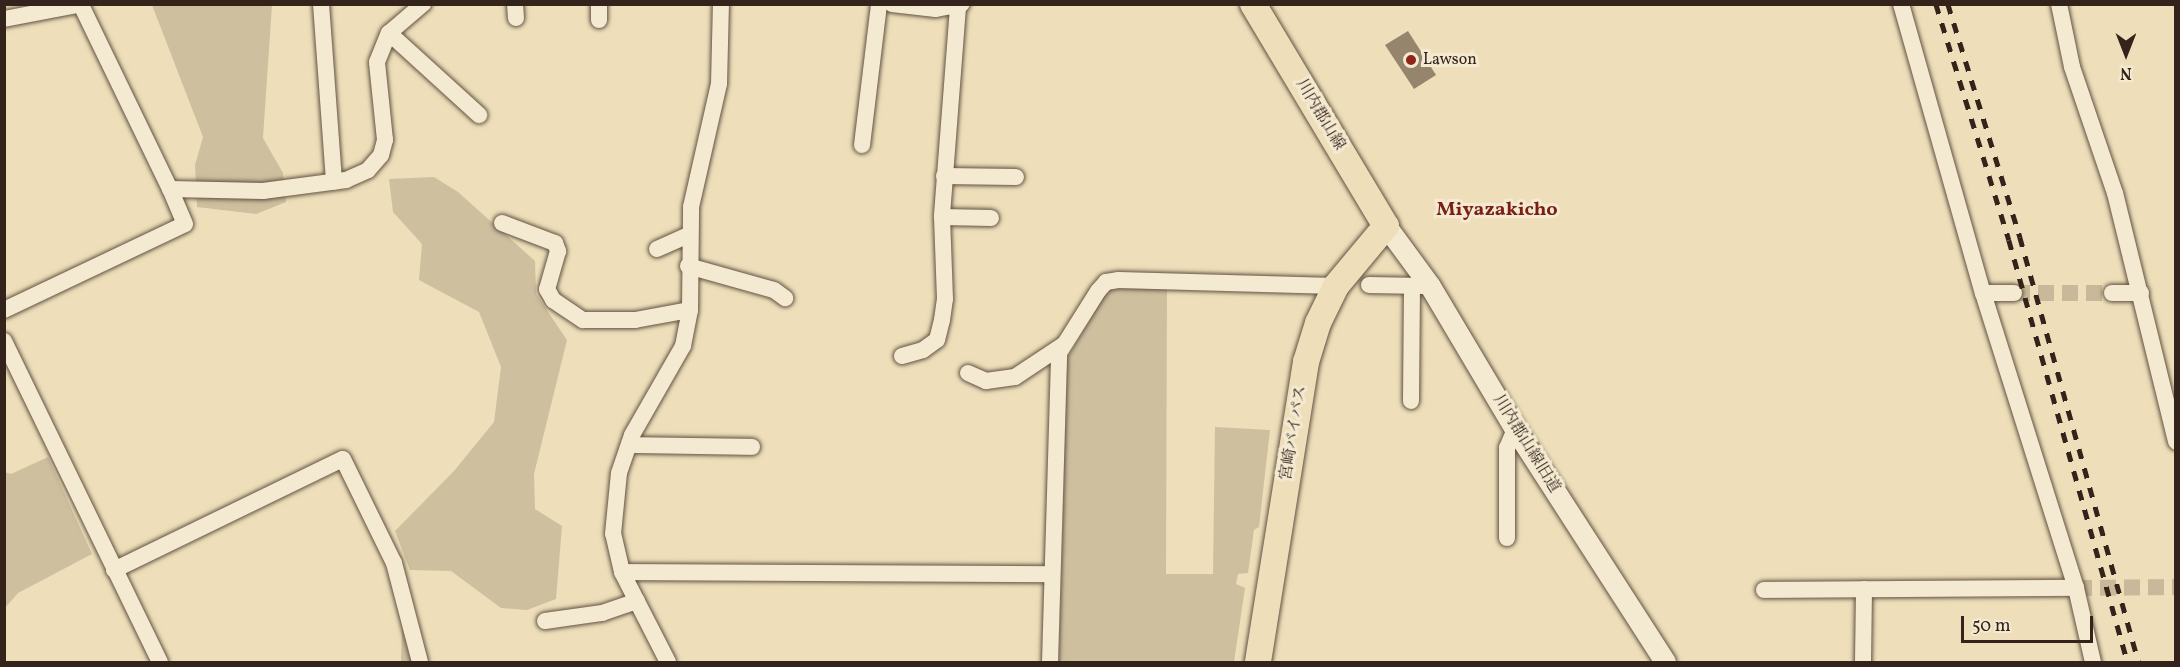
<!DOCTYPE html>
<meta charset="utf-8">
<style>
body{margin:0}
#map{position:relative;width:2180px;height:667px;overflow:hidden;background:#eedfba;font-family:Vollkorn,"Noto Serif JP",serif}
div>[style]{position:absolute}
.green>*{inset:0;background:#cebf9f}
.building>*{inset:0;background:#95856d}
.minor-tunnel>*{height:16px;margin-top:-8px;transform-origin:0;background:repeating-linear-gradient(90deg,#c9b99a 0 16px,transparent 0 24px)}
.roads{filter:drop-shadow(0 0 2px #625242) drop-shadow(0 0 2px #625242)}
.minor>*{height:16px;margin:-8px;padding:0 8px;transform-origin:8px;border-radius:8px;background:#f4ead2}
.tertiary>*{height:21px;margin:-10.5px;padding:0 10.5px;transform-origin:10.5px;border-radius:10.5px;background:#f4ead2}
.primary>*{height:26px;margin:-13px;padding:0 13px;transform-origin:13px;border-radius:13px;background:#eedfba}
.rail>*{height:4.5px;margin-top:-2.25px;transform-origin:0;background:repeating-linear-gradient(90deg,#34231a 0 10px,transparent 0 20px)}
.dots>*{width:16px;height:16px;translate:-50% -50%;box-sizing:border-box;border:3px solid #f4ead2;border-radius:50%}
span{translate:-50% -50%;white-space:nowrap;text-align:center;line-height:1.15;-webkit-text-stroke:6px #f4ead2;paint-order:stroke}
.poi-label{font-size:16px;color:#34231a}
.left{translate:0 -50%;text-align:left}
.street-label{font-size:16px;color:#34231a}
.quarter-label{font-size:20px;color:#7a1f14;font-weight:700}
.frame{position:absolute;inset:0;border:6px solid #34231a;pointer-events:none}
.north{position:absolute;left:2096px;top:24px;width:60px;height:60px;-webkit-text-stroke:4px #f4ead2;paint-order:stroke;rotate:180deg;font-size:16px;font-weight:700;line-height:24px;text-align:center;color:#34231a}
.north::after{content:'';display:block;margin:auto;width:21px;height:27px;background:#34231a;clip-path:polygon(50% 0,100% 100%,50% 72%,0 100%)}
.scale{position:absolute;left:1961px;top:616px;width:132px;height:27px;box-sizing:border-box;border:3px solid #34231a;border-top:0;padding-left:8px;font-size:18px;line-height:21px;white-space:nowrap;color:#34231a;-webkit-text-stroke:4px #f4ead2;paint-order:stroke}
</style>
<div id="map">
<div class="green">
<div style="clip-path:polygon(152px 5px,272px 5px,263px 138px,283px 173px,286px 202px,256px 214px,197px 207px,195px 165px,203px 137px)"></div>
<div style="clip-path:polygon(434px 177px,458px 192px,535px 261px,536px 294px,567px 340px,534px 474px,535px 509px,562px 526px,556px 599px,527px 610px,501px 608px,451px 571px,410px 570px,395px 531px,454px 471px,494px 422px,501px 367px,479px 312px,419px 280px,422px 244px,393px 212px,389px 179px)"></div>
<div style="clip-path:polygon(1167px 288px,1166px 574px,1213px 574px,1215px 427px,1270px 430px,1259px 527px,1254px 530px,1248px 573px,1238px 574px,1236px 584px,1245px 588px,1234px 662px,1059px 662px,1067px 359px,1108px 289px)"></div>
<div style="clip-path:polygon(48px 457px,92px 554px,18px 593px,5px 608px,5px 472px,11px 474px)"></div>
<div style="clip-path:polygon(402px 627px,411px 662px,401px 662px)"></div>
</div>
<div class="building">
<div style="clip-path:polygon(1408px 31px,1436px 75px,1414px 89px,1385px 45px)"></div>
</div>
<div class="minor-tunnel">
<div style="left:2014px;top:293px;width:98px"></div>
<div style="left:2076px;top:588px;width:100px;rotate:-0.6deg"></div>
</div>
<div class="roads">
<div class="minor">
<div style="left:321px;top:4px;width:178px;rotate:85.8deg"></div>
<div style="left:515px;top:4px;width:14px;rotate:86deg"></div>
<div style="left:599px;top:4px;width:16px;rotate:90deg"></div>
<div style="left:892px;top:4px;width:44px;rotate:6.5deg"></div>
<div style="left:936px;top:9px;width:26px;rotate:-11deg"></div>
<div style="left:1901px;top:4px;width:300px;rotate:74.2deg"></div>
<div style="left:1983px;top:293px;width:309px;rotate:72.5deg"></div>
<div style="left:2076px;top:588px;width:76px;rotate:77.1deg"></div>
<div style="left:2059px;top:4px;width:64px;rotate:78.3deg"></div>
<div style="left:2072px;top:67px;width:133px;rotate:71.2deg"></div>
<div style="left:2115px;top:193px;width:256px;rotate:76.2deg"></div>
<div style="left:81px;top:5px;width:204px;rotate:64.2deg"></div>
<div style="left:958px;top:7px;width:211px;rotate:94.4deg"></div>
<div style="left:942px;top:217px;width:49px;rotate:1.2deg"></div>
<div style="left:4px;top:19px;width:79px;rotate:-10.9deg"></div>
<div style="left:389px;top:33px;width:122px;rotate:42.3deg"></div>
<div style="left:862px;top:145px;width:142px;rotate:-83.1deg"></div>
<div style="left:944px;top:176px;width:72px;rotate:0.8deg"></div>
<div style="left:502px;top:223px;width:57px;rotate:20.7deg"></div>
<div style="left:555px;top:243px;width:9px;rotate:69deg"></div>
<div style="left:558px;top:251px;width:40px;rotate:106deg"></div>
<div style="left:547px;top:289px;width:13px;rotate:61deg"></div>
<div style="left:553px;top:300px;width:36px;rotate:34deg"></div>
<div style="left:583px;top:320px;width:52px"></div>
<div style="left:635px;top:320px;width:56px;rotate:-10.3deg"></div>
<div style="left:657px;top:249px;width:36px;rotate:-24deg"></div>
<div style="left:688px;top:266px;width:89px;rotate:15.6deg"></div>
<div style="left:774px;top:290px;width:14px;rotate:36deg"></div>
<div style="left:1369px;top:285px;width:54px;rotate:1.1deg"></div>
<div style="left:1983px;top:293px;width:31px"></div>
<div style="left:2112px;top:293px;width:29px"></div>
<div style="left:4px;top:310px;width:200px;rotate:-25.4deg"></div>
<div style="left:185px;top:224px;width:38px;rotate:-113deg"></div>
<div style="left:170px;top:189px;width:93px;rotate:1.2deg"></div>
<div style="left:263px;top:191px;width:84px;rotate:-7.5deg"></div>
<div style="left:346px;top:180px;width:24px;rotate:-24deg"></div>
<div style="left:368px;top:170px;width:20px;rotate:-49deg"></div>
<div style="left:381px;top:155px;width:16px;rotate:-75deg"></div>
<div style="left:385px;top:140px;width:78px;rotate:-95.9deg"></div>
<div style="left:377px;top:62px;width:31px;rotate:-68deg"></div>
<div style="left:389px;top:33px;width:45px;rotate:-40.5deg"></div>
<div style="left:4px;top:341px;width:357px;rotate:64.1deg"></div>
<div style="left:902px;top:356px;width:22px;rotate:-16deg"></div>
<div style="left:923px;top:350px;width:17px;rotate:-36deg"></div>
<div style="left:937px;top:340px;width:21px;rotate:-76deg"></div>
<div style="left:942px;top:320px;width:21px;rotate:-82deg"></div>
<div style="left:945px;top:299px;width:82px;rotate:-92.1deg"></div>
<div style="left:968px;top:373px;width:20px;rotate:24deg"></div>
<div style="left:986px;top:381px;width:29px;rotate:-8deg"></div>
<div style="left:1015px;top:377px;width:58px;rotate:-33.7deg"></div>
<div style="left:1411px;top:401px;width:115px;rotate:-89.5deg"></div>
<div style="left:629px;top:445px;width:123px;rotate:0.9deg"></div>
<div style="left:1507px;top:538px;width:90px;rotate:-90deg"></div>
<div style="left:1507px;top:448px;width:21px;rotate:-67deg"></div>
<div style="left:114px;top:570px;width:254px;rotate:-25.9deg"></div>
<div style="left:343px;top:459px;width:116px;rotate:63.9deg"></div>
<div style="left:394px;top:563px;width:102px;rotate:75.3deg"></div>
<div style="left:622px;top:572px;width:430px;rotate:0.3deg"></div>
<div style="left:1764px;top:590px;width:312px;rotate:-0.4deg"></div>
<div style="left:545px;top:621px;width:58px;rotate:-8deg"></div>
<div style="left:602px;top:613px;width:37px;rotate:-19deg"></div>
<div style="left:668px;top:662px;width:101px;rotate:-117.1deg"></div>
<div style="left:622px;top:572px;width:39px;rotate:-103deg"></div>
<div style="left:613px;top:534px;width:61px;rotate:-84.4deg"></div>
<div style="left:619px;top:473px;width:40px;rotate:-71.1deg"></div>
<div style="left:632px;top:435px;width:103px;rotate:-60.2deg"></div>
<div style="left:683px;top:346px;width:37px;rotate:-79deg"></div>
<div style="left:690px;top:310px;width:103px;rotate:-89.4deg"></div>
<div style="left:691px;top:207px;width:126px;rotate:-77.2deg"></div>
<div style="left:719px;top:84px;width:80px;rotate:-88.6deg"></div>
<div style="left:1050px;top:662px;width:309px;rotate:-88.3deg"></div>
<div style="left:1059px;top:353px;width:73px;rotate:-57.8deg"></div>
<div style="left:1098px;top:291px;width:12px;rotate:-48deg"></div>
<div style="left:1106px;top:282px;width:12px;rotate:-9deg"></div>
<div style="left:1118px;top:280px;width:218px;rotate:1.6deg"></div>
<div style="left:1863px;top:662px;width:73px;rotate:-89.2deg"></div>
</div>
<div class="tertiary">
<div style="left:1386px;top:226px;width:74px;rotate:53.7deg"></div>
<div style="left:1430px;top:286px;width:166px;rotate:59.3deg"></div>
<div style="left:1515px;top:429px;width:277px;rotate:57.2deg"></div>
</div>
<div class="primary">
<div style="left:1253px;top:4px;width:259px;rotate:59.1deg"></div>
<div style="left:1386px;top:226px;width:78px;rotate:129.8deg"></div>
<div style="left:1336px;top:286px;width:41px;rotate:115.9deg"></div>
<div style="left:1318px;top:323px;width:41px;rotate:107.1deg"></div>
<div style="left:1306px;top:362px;width:304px;rotate:99.1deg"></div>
</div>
</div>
<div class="rail">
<div style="left:1936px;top:4px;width:247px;rotate:72.8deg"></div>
<div style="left:2009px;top:240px;width:438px;rotate:74.3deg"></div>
<div style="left:1948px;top:4px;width:244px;rotate:72.8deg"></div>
<div style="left:2020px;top:237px;width:441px;rotate:74.4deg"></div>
</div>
<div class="dots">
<div style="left:1411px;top:60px;background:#8f2418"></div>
</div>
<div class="poi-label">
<span class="left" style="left:1423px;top:60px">Lawson</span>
</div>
<div class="street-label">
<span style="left:1320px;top:115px;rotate:59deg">川内郡山線</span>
<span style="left:1294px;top:433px;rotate:-81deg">宮崎バイパス</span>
<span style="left:1526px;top:444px;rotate:58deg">川内郡山線旧道</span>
</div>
<div class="quarter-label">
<span style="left:1497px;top:210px">Miyazakicho</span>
</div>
<div class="frame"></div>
<div class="north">N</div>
<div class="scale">50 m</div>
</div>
